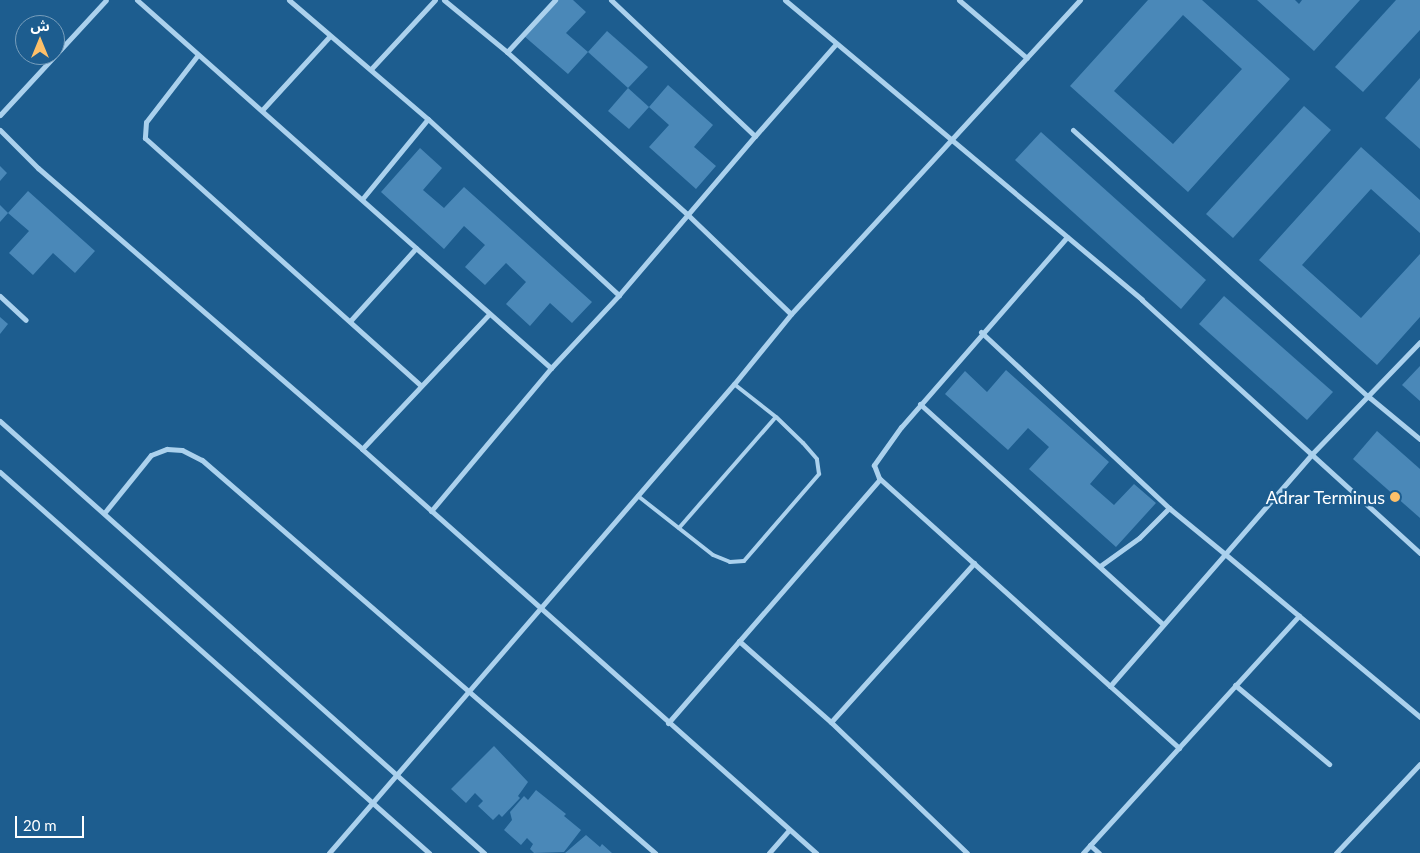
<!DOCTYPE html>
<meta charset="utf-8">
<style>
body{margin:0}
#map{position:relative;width:1420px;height:853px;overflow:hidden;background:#1d5d8f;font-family:Lato,"Noto Sans Arabic",sans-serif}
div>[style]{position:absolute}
.building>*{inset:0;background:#4a88b8}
.lane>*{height:4px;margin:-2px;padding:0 2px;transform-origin:2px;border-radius:2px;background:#abd1ed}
.street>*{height:5px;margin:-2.5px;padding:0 2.5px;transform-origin:2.5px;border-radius:2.5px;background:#abd1ed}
.dots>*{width:14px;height:14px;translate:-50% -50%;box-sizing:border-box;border:2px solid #1d5d8f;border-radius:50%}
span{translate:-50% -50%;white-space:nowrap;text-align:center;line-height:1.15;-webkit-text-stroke:5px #1d5d8f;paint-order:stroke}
.poi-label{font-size:18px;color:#fff}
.right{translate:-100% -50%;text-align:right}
.north{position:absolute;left:15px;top:15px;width:50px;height:50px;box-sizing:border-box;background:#1d5d8f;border:1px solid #779ebc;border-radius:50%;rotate:0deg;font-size:14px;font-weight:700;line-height:20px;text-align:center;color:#fff}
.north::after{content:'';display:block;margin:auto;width:18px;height:22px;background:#fdc069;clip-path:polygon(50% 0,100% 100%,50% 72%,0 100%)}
.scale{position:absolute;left:15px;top:816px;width:69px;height:22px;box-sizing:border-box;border:2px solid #fff;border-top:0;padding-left:6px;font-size:15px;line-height:18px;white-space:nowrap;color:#fff;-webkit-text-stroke:4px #1d5d8f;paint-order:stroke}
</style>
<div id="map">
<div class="building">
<div style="clip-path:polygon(556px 0,573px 0,586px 12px,566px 33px,588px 52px,568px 74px,524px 36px)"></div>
<div style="clip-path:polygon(evenodd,1148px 0,1202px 0,1290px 79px,1188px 192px,1070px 86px,1148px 0,1183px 15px,1242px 69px,1173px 144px,1114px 91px,1183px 15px)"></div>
<div style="clip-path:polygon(1257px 0,1295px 0,1299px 4px,1302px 0,1360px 0,1314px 51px)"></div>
<div style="clip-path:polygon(1396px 0,1420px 0,1420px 30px,1363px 92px,1335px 67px)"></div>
<div style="clip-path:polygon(607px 31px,648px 67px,628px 88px,588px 52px)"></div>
<div style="clip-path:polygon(1420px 78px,1420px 149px,1385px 118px)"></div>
<div style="clip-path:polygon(668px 85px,713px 125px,694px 147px,716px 166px,696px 189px,649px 147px,669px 125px,649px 107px)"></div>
<div style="clip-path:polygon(628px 88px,649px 107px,629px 129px,608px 111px)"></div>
<div style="clip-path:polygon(1304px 106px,1331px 130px,1233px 238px,1206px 214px)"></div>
<div style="clip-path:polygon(1041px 132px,1206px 280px,1181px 309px,1015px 160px)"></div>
<div style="clip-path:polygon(1361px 147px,1420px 200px,1420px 233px,1371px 189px,1302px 265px,1361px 318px,1420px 254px,1420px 317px,1377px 365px,1259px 260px)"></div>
<div style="clip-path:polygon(420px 148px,442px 168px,423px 190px,444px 208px,464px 187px,592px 302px,572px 323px,550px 303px,530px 326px,506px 304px,526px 282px,506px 263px,485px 285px,465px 267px,485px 245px,464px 226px,444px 249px,381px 192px)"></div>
<div style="clip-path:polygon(0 166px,7px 173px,0 181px)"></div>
<div style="clip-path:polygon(28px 191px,95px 251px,75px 273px,53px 253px,33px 275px,9px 253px,29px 231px,8px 213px)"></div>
<div style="clip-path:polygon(0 205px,8px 213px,0 222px)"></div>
<div style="clip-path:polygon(1224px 296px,1333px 392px,1307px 420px,1199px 324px)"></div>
<div style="clip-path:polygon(0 317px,8px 324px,0 334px)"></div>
<div style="clip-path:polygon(1420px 366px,1420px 401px,1402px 385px)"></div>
<div style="clip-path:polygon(1006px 370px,1109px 462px,1090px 484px,1114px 505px,1134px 484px,1156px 503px,1116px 547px,1029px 469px,1049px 447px,1028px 428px,1008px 450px,945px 394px,965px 371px,987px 392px)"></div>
<div style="clip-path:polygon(1377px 431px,1420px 469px,1420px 518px,1353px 459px)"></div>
<div style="clip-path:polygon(494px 746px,528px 782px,518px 796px,520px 798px,502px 817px,499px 814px,493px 820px,478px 806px,483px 801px,475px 793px,466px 803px,451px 789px)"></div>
<div style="clip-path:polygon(536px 790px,566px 814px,564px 816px,581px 830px,564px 852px,534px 853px,530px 849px,533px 844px,527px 838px,521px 845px,504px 830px,512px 820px,510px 812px,524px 796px,528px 800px)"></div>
<div style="clip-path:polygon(586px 835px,600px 847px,602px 844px,612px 853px,565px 853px)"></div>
</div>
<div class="lane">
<div style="left:638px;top:496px;width:95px;rotate:38.2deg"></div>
<div style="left:713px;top:555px;width:18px;rotate:22deg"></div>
<div style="left:730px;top:562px;width:14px;rotate:-4deg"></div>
<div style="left:744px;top:561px;width:115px;rotate:-49.2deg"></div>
<div style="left:819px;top:474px;width:15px;rotate:-98deg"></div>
<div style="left:817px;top:459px;width:21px;rotate:-131deg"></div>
<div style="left:803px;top:443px;width:37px;rotate:-136deg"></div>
<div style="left:776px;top:417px;width:53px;rotate:-141.8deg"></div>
<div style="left:679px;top:528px;width:147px;rotate:-48.9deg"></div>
</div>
<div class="street">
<div style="left:137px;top:0;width:554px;rotate:41.63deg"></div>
<div style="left:289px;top:0;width:183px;rotate:40.6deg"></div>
<div style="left:428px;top:119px;width:260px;rotate:42.7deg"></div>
<div style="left:444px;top:0;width:82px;rotate:39.5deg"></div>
<div style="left:507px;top:52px;width:242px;rotate:42deg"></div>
<div style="left:687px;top:214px;width:144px;rotate:43.9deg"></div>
<div style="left:611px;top:0;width:198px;rotate:43.4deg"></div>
<div style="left:755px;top:136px;width:121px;rotate:-48.7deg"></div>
<div style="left:785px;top:0;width:466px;rotate:40deg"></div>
<div style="left:1142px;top:300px;width:376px;rotate:42.3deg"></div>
<div style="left:959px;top:0;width:89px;rotate:40.5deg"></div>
<div style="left:507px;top:52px;width:71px;rotate:-47.3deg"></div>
<div style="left:197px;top:56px;width:83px;rotate:127.7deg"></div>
<div style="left:146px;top:122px;width:16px;rotate:94deg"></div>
<div style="left:145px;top:138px;width:370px;rotate:41.9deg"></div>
<div style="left:371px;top:69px;width:94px;rotate:-47.2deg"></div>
<div style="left:263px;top:109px;width:99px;rotate:-47.5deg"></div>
<div style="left:0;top:115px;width:156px;rotate:-47.3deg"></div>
<div style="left:0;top:130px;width:54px;rotate:45deg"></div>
<div style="left:38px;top:168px;width:429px;rotate:40.9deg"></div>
<div style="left:362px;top:449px;width:608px;rotate:41.66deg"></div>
<div style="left:1073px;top:130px;width:399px;rotate:42.1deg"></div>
<div style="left:1369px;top:397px;width:66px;rotate:39.5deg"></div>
<div style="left:363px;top:198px;width:102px;rotate:-50.6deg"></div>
<div style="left:1067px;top:237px;width:252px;rotate:131.1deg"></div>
<div style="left:901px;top:427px;width:47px;rotate:125.4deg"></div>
<div style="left:874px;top:465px;width:14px;rotate:69deg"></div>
<div style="left:879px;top:478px;width:311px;rotate:42deg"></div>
<div style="left:1110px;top:686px;width:175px;rotate:-48.9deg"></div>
<div style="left:1225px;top:554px;width:72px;rotate:-140.6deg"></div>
<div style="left:1169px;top:508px;width:42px;rotate:135deg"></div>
<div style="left:1139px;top:538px;width:48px;rotate:144.3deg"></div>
<div style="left:0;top:296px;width:35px;rotate:43deg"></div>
<div style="left:351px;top:320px;width:97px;rotate:-47.9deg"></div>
<div style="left:981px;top:332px;width:258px;rotate:43.1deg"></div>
<div style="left:1420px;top:342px;width:156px;rotate:134deg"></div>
<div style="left:1312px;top:454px;width:133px;rotate:131deg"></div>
<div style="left:1225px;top:554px;width:254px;rotate:39.9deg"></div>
<div style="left:920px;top:404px;width:328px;rotate:42.2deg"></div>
<div style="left:0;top:421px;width:649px;rotate:41.75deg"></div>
<div style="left:362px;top:449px;width:185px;rotate:-46.7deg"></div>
<div style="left:0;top:472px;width:574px;rotate:41.61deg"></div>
<div style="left:431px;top:511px;width:187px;rotate:-50deg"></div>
<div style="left:551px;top:368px;width:100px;rotate:-47deg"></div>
<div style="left:619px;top:295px;width:209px;rotate:-49.5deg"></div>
<div style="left:105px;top:512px;width:73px;rotate:-51.1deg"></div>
<div style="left:151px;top:455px;width:17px;rotate:-21deg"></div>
<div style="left:167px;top:449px;width:15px;rotate:4deg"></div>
<div style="left:182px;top:450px;width:22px;rotate:27deg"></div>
<div style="left:202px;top:460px;width:600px;rotate:40.94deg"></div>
<div style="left:739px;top:641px;width:123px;rotate:41.4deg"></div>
<div style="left:1235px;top:685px;width:123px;rotate:40deg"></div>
<div style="left:1110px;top:686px;width:93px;rotate:41.9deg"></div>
<div style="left:668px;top:723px;width:323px;rotate:-49deg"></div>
<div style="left:1090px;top:845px;width:12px;rotate:42deg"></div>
<div style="left:329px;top:853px;width:620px;rotate:-49.19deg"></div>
<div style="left:734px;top:384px;width:90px;rotate:-50.8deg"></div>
<div style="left:791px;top:314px;width:427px;rotate:-47.4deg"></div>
<div style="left:769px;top:853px;width:30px;rotate:-49deg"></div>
<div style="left:967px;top:853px;width:189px;rotate:-136.1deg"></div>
<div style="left:831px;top:722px;width:214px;rotate:-48deg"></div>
<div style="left:1083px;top:853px;width:321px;rotate:-47.7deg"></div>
<div style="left:1336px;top:853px;width:122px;rotate:-46.7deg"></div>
</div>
<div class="dots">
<div style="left:1395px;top:497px;background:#fdc069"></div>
</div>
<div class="poi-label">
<span class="right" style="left:1385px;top:497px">Adrar Terminus</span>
</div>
<div class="north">ش</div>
<div class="scale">20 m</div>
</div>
